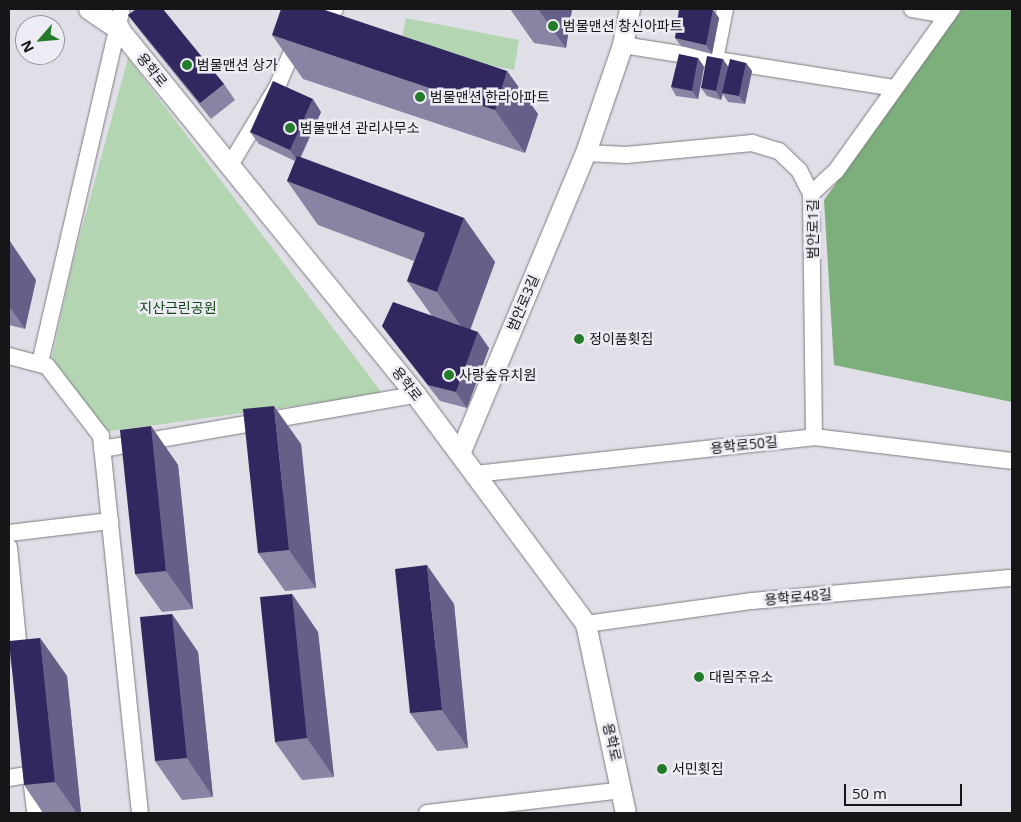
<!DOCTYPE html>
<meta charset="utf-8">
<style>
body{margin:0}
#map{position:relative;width:1021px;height:822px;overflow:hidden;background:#e0dfe7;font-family:"Open Sans","Noto Sans KR",sans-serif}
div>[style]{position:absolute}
.green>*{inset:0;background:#b4d5b2}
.forest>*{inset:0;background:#7caf7b}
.roads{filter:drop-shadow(0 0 1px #7b7b81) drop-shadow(0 0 1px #7b7b81)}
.minor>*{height:16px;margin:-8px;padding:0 8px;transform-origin:8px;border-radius:8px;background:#fff}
.tertiary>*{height:20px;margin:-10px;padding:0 10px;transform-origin:10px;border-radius:10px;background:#fff}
.secondary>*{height:22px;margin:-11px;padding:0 11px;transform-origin:11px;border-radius:11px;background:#fff}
.wall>*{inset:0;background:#8984a3}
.shaded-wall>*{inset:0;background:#665f88}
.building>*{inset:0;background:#32285f}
.dots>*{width:14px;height:14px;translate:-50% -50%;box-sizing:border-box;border:2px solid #edecf4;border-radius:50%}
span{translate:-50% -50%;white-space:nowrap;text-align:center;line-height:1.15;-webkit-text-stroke:5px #edecf4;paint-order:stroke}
.poi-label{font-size:14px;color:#161618}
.left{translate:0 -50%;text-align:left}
.street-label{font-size:14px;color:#161618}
.park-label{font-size:14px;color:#114815}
.frame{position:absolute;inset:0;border:10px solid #161618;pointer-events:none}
.north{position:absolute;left:15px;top:15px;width:50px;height:50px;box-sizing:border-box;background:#edecf4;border:1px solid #97969c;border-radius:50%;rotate:243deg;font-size:14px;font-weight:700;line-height:20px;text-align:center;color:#161618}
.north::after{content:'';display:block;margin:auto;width:18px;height:22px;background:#247c2a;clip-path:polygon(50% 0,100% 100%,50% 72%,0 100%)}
.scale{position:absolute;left:844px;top:784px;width:118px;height:22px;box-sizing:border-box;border:2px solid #161618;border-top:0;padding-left:6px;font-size:15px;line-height:18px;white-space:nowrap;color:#161618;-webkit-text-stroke:4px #edecf4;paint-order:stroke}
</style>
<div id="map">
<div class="green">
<div style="clip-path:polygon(406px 18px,519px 40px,514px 70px,400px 48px)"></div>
<div style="clip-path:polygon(128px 58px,383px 394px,104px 432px,52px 358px,72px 265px)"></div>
</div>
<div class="forest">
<div style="clip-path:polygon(962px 9px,1012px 9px,1012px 402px,834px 365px,824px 200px)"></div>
</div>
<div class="roads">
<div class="minor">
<div style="left:912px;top:9px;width:36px;rotate:10deg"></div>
<div style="left:623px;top:45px;width:274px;rotate:9deg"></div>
<div style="left:715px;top:60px;width:52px;rotate:-78.9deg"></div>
<div style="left:586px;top:153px;width:40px;rotate:2.9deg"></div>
<div style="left:626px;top:155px;width:127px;rotate:-5.4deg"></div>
<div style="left:752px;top:143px;width:28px;rotate:17deg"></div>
<div style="left:779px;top:151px;width:28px;rotate:44deg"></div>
<div style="left:799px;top:170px;width:27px;rotate:63deg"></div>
<div style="left:230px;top:165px;width:91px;rotate:-58.9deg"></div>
<div style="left:277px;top:87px;width:49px;rotate:-67.1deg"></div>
<div style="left:296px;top:42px;width:51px;rotate:-40.2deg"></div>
<div style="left:9px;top:356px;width:39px;rotate:15deg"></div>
<div style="left:47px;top:366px;width:88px;rotate:52.4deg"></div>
<div style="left:101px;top:436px;width:379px;rotate:84.1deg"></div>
<div style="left:40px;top:363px;width:363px;rotate:-77deg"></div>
<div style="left:814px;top:437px;width:243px;rotate:-90.7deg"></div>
<div style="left:811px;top:194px;width:34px;rotate:-43deg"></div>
<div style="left:836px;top:171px;width:199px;rotate:-54.4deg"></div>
<div style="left:102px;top:449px;width:319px;rotate:-9.8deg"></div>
<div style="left:475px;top:474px;width:341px;rotate:-6.2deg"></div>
<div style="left:814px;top:437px;width:199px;rotate:6.9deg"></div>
<div style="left:9px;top:533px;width:102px;rotate:-6.8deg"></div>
<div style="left:9px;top:547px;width:116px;rotate:84.5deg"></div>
<div style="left:586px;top:624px;width:168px;rotate:-7.9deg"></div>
<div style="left:752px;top:601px;width:261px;rotate:-5.1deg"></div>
<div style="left:9px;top:778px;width:22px;rotate:-10deg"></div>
<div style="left:31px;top:778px;width:35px;rotate:83deg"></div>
<div style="left:427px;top:813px;width:197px;rotate:-6.7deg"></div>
</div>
<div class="tertiary">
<div style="left:118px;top:28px;width:473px;rotate:50.9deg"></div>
<div style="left:416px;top:395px;width:285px;rotate:53.4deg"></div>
<div style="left:586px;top:624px;width:193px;rotate:78.1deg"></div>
<div style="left:460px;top:454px;width:326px;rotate:-67.3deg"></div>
<div style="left:586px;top:153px;width:114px;rotate:-71.1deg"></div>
<div style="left:623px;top:45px;width:37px;rotate:-79deg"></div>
</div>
<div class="secondary">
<div style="left:90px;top:9px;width:34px;rotate:34deg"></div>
</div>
</div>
<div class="wall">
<div style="clip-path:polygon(510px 9px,572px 9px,566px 48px,534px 43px)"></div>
<div style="clip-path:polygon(713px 10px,719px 18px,712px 54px,681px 46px,675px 38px)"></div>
<div style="clip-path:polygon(128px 15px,224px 84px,235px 100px,211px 119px,140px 31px)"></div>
<div style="clip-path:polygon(272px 35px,507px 71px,538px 114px,525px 153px,303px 79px)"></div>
<div style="clip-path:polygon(698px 58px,704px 67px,698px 99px,676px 96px,671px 87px)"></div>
<div style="clip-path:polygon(723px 59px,728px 67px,746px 63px,752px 71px,745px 104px,728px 102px,723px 94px,721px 100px,707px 96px,701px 88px)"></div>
<div style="clip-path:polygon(321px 112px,301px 157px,464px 218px,495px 262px,470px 329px,489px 348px,467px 408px,440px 401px,394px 342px,382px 326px,432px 316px,407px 281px,414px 261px,318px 225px,287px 181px,295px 161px,259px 144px,250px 132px)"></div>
<div style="clip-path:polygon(9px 240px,36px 280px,25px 329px,9px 325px)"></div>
<div style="clip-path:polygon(151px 426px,178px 465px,193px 609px,162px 612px,135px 574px)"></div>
<div style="clip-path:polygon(301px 444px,316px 588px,285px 591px,258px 553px)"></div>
<div style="clip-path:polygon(292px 594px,318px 632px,334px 777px,302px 780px,275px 742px)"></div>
<div style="clip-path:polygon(454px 604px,468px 748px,437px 751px,410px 713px)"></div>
<div style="clip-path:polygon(172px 614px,198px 652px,213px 797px,182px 800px,155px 761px)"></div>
<div style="clip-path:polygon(40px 638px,67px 676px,81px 813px,43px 813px,24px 785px)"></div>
</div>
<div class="shaded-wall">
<div style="clip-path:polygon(538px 9px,572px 9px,566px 48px)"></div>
<div style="clip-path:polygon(713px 10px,719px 18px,712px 54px,706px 45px)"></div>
<div style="clip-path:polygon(698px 58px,704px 67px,698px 99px,692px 91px)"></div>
<div style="clip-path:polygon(723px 59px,729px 68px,721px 100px,716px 91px)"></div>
<div style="clip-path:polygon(746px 63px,752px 71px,745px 104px,739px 96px)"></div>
<div style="clip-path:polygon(507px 71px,538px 114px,525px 153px,495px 110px)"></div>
<div style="clip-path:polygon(313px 99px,321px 112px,298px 162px,290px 150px)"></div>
<div style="clip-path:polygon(464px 218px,495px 262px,468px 336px,437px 292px)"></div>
<div style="clip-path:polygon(9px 240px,36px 280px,25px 329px,9px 306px)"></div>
<div style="clip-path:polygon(478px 332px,489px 348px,467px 408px,456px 392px)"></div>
<div style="clip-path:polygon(274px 406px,301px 444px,316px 588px,289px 550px)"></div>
<div style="clip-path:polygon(151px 426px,178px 465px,193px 609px,166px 571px)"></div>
<div style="clip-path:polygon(427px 565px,454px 604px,468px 748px,442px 710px)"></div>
<div style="clip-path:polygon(292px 594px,318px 632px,334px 777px,307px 738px)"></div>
<div style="clip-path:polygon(172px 614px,198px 652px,213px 797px,187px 758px)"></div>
<div style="clip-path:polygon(40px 638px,67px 676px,81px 813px,77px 813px,55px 782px)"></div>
</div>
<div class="building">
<div style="clip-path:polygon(136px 9px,163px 9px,224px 84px,200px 103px,128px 15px)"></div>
<div style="clip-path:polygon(281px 9px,322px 9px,507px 71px,495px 110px,272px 35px)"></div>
<div style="clip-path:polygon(679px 9px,708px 9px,713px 10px,706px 45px,675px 38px)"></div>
<div style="clip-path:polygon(679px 54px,698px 58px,692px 91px,671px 87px)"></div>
<div style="clip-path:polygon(707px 56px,723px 59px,716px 91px,701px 88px)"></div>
<div style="clip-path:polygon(730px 59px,746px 63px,739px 96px,722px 93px)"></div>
<div style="clip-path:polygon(273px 81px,313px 99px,290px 150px,250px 132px)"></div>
<div style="clip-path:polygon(297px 156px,464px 218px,437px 292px,407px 281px,425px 233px,287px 181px)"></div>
<div style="clip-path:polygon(393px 302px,478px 332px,456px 392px,428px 385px,382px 326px)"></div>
<div style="clip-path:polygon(274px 406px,289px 550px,258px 553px,243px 409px)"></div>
<div style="clip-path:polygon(151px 426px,166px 571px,135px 574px,120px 430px)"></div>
<div style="clip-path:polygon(427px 565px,442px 710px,410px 713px,395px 569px)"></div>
<div style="clip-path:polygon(292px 594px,307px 738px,275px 742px,260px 597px)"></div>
<div style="clip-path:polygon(172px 614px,187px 758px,155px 761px,140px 617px)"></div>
<div style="clip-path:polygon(40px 638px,55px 782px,24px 785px,9px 641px)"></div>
</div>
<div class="dots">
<div style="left:553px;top:26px;background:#247c2a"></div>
<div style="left:187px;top:65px;background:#247c2a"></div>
<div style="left:420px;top:97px;background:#247c2a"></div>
<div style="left:290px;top:128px;background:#247c2a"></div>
<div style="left:579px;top:339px;background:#247c2a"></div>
<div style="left:449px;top:375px;background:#247c2a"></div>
<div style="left:699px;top:677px;background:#247c2a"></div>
<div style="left:662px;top:769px;background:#247c2a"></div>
</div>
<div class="poi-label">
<span class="left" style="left:563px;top:26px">범물맨션 창신아파트</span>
<span class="left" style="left:197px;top:65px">범물맨션 상가</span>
<span class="left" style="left:430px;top:97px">범물맨션 한라아파트</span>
<span class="left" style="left:300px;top:128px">범물맨션 관리사무소</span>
<span class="left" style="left:589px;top:339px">정이품횟집</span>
<span class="left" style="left:459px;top:375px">사랑숲유치원</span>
<span class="left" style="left:709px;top:677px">대림주유소</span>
<span class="left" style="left:672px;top:769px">서민횟집</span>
</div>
<div class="street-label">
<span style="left:152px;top:70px;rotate:51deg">용학로</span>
<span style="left:813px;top:229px;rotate:-90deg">범안로1길</span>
<span style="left:523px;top:303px;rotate:-67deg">범안로3길</span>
<span style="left:407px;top:384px;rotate:52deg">용학로</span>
<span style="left:744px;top:445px;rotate:-6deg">용학로50길</span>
<span style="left:798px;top:597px;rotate:-5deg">용학로48길</span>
<span style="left:612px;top:742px;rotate:77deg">용학로</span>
</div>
<div class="park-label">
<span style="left:178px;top:308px">지산근린공원</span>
</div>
<div class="frame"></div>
<div class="north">N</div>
<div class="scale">50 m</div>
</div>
